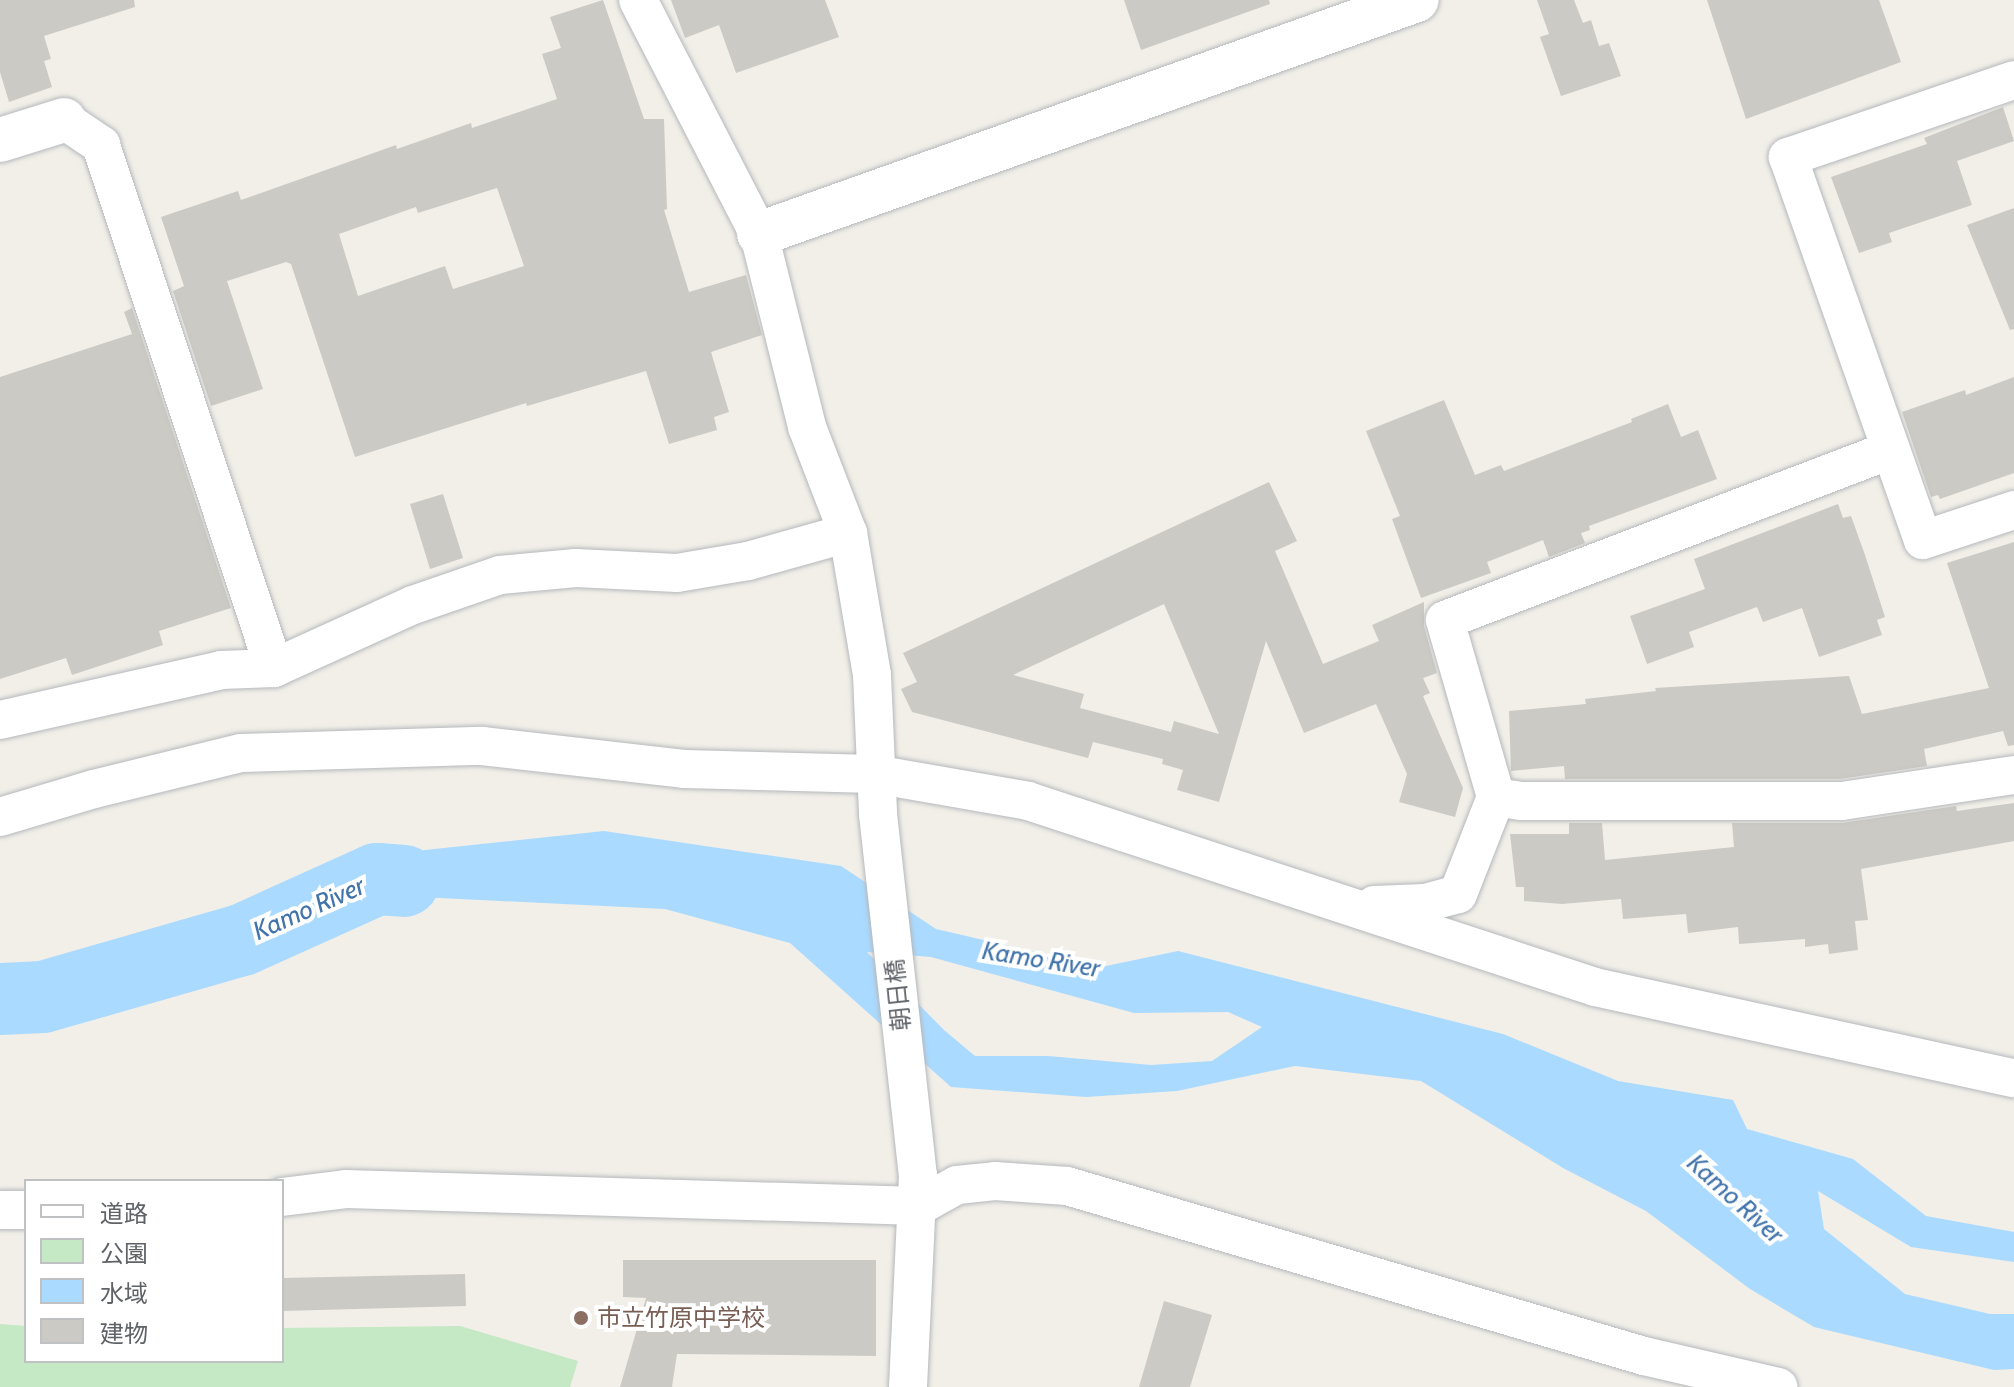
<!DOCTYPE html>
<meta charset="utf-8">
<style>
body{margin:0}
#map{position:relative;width:2014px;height:1387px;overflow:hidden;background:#f1efe8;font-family:Cabin,"Noto Sans JP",sans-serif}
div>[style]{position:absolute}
.green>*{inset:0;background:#c5e8c5}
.water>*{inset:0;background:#aadaff}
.river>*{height:72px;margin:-36px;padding:0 36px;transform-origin:36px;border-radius:36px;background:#aadaff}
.building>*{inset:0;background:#cccac5}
.roads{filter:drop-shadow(0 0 2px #b5b8bc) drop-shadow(0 0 2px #b5b8bc)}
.street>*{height:38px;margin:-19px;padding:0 19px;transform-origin:19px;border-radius:19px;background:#fff}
.secondary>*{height:44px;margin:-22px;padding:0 22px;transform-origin:22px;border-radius:22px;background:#fff}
.dots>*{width:22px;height:22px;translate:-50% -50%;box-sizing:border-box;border:4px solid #fff;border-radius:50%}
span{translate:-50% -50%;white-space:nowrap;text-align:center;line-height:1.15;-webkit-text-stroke:8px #fff;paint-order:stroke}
.street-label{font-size:24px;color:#5f6368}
.education-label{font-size:24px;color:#785e54}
.left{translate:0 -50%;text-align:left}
.water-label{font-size:26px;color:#4174aa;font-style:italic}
.legend{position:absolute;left:24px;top:1179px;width:260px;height:184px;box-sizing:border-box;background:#fff;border:2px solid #bfc1c3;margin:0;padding:10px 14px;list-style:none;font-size:24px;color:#5f6368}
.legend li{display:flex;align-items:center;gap:16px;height:40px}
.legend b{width:40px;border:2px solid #bfc1c3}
</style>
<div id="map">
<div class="green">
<div style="clip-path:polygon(0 1324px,26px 1326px,26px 1361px,282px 1361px,282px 1328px,460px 1326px,578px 1361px,570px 1387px,0 1387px)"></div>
</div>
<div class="water">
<div style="clip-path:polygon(evenodd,604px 831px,841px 866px,936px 929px,1101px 967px,1178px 951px,1503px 1034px,1618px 1081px,1733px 1100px,1747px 1129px,1853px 1159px,1926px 1216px,2014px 1232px,2014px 1262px,1911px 1247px,1818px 1191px,1824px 1229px,1905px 1294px,1990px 1314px,2014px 1314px,2014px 1369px,1994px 1370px,1814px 1327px,1750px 1289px,1646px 1211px,1563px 1168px,1421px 1081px,1295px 1066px,1177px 1091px,1086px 1097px,951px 1087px,790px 943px,665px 909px,379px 895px,310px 909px,368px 856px,604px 831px,867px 952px,931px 957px,1134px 1013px,1228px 1012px,1262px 1027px,1212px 1061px,1151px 1065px,1048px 1056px,975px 1056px,944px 1030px,867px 952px)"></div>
</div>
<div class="river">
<div style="left:0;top:999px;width:43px;rotate:-2.7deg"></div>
<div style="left:43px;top:997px;width:207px;rotate:-16deg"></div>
<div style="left:242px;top:940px;width:148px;rotate:-24.3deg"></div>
<div style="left:377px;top:879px;width:27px;rotate:4deg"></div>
</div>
<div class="building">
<div style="clip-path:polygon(0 0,134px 0,135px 7px,44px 36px,51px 59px,44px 61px,52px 87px,9px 102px,0 72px)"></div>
<div style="clip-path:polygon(evenodd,603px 0,644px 119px,664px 119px,667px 209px,664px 210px,689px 292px,746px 275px,762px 335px,711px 352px,729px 412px,714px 417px,717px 430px,669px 444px,646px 371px,527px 406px,526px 403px,355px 457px,291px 264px,286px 262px,227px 281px,263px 389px,211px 406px,173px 291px,184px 286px,161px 217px,238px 191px,241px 200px,396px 145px,397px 149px,471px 123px,472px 128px,557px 99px,542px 54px,561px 48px,550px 17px,603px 0,497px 188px,524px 266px,453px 289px,445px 266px,358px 296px,339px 234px,416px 207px,418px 213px,497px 188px)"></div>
<div style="clip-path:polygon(671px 0,825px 0,839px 37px,736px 73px,719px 25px,685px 38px)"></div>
<div style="clip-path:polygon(1124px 0,1269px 0,1270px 4px,1141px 50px)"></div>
<div style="clip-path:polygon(1537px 0,1574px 0,1583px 23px,1591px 20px,1599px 46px,1609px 43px,1621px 76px,1561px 96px,1540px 37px,1549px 34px)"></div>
<div style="clip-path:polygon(1707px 0,1879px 0,1901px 62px,1746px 119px)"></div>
<div style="clip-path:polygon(2003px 107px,2014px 141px,1957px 161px,1972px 205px,1889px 233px,1892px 242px,1859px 253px,1831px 177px,1927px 144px,1924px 138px)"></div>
<div style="clip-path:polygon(2014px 208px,2014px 329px,2010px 330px,1967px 225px)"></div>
<div style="clip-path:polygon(132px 308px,231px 608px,159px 631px,163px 645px,72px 675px,66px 658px,0 679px,0 377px,132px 334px,124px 312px)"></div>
<div style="clip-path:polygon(2014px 377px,2014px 473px,1940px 499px,1938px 495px,1931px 497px,1902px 412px,1965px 390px,1966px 395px)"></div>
<div style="clip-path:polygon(1444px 400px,1475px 475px,1501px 465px,1504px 471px,1632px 422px,1631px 419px,1668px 404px,1681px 437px,1698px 430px,1717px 479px,1589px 526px,1590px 530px,1581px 533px,1585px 543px,1549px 557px,1543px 540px,1487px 562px,1491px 573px,1421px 598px,1392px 519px,1400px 516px,1366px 431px)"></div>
<div style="clip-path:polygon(evenodd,1269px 482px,1297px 541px,1275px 551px,1323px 664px,1379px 641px,1372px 625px,1424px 602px,1424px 626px,1437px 673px,1423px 678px,1430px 693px,1423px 696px,1463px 788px,1455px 817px,1399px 802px,1407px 774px,1376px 704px,1304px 733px,1266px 641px,1219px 802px,1177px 790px,1183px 770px,1162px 764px,1163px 759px,1093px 742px,1088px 758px,912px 712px,901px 689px,917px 682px,903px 653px,1269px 482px,1164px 604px,1219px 734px,1174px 721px,1171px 732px,1080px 708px,1084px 694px,1013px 675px,1164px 604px)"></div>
<div style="clip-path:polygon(443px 494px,463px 558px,430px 569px,410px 504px)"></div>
<div style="clip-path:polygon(1838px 504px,1843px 518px,1851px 516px,1865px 555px,1885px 617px,1877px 620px,1882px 635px,1819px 657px,1802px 608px,1763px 622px,1757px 607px,1689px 632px,1694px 647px,1647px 664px,1630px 616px,1705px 589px,1694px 559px)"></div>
<div style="clip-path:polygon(2014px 542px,2014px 745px,2008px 746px,2003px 731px,1924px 749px,1927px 766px,1840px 779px,1565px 779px,1564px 766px,1511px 771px,1509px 711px,1586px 704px,1585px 699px,1656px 691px,1655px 688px,1849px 676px,1862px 714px,1989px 688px,1947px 563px)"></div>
<div style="clip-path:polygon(2014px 803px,2014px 841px,1861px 869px,1868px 920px,1855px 921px,1858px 950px,1829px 954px,1828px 944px,1805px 947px,1805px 939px,1739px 944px,1738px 927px,1688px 933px,1686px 914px,1623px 919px,1621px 899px,1562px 904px,1524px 901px,1524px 887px,1516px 887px,1510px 834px,1569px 834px,1569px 823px,1602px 823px,1605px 860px,1734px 847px,1732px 823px,1842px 823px,1956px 806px,1957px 811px)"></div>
<div style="clip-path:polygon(623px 1260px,876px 1260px,876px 1356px,677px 1354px,672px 1387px,620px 1387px,646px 1298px,623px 1297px)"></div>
<div style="clip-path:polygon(465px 1274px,466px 1306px,282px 1311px,282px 1278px)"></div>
<div style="clip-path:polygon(1164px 1301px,1212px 1315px,1190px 1387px,1139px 1387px)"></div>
</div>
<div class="roads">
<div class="street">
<div style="left:638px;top:0;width:263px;rotate:62.7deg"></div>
<div style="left:759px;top:234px;width:199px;rotate:76deg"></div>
<div style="left:807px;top:427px;width:114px;rotate:68.9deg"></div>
<div style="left:848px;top:533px;width:144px;rotate:80.4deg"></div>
<div style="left:872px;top:675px;width:139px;rotate:87.5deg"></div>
<div style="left:878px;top:814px;width:363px;rotate:83.7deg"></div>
<div style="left:918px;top:1175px;width:212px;rotate:92.7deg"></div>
<div style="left:2014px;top:80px;width:239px;rotate:161.2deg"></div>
<div style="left:1788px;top:157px;width:406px;rotate:70.6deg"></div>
<div style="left:1923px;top:540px;width:96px;rotate:-18.2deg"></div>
<div style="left:64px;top:120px;width:45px;rotate:34deg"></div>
<div style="left:101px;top:145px;width:551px;rotate:71.7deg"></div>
<div style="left:0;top:720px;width:227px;rotate:-12.7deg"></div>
<div style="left:221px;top:670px;width:53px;rotate:-2.2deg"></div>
<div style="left:274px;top:668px;width:153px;rotate:-24.4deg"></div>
<div style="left:413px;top:605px;width:92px;rotate:-19deg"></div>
<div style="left:500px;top:575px;width:76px;rotate:-5.3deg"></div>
<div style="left:576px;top:568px;width:101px;rotate:2.8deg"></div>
<div style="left:677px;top:573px;width:72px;rotate:-9.6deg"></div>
<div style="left:748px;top:561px;width:104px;rotate:-15.6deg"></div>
<div style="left:1496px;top:797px;width:184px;rotate:-106.1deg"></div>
<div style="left:1445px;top:620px;width:477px;rotate:-20.9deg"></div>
<div style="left:0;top:817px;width:98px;rotate:-16.6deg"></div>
<div style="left:94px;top:789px;width:151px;rotate:-13.8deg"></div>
<div style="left:241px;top:753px;width:241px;rotate:-1.7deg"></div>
<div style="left:482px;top:746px;width:203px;rotate:6.5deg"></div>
<div style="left:684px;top:769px;width:190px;rotate:1.5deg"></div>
<div style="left:874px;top:774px;width:156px;rotate:9.9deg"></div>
<div style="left:1028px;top:801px;width:597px;rotate:18.16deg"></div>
<div style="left:1595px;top:987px;width:429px;rotate:12.3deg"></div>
<div style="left:1374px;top:905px;width:51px;rotate:-2.2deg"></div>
<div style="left:1425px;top:903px;width:34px;rotate:-15deg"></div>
<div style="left:1458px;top:894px;width:104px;rotate:-68.6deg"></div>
<div style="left:1496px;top:797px;width:24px;rotate:9deg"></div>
<div style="left:1520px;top:801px;width:322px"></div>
<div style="left:1842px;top:801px;width:174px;rotate:-8.6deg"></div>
<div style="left:282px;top:1197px;width:64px;rotate:-7.1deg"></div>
<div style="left:346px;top:1189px;width:573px;rotate:1.7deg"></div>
<div style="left:919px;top:1206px;width:43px;rotate:-28.9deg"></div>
<div style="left:957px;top:1185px;width:38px;rotate:-6deg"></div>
<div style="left:995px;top:1181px;width:72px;rotate:4deg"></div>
<div style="left:1067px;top:1186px;width:602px;rotate:16.42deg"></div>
<div style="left:1644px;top:1356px;width:138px;rotate:13deg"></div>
<div style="left:0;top:1210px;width:26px"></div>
</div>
<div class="secondary">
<div style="left:0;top:140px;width:67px;rotate:-17.4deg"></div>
<div style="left:759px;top:234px;width:698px;rotate:-19.58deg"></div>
</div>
</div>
<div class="dots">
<div style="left:581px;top:1318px;background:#8d6e63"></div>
</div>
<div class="street-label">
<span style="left:898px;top:995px;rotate:-96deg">朝日橋</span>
</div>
<div class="education-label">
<span class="left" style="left:597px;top:1318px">市立竹原中学校</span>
</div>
<div class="water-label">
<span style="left:309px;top:909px;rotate:-24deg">Kamo River</span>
<span style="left:1041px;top:960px;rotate:9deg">Kamo River</span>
<span style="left:1735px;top:1199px;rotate:42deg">Kamo River</span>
</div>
<ul class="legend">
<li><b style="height:10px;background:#fff"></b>道路</li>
<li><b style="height:22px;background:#c5e8c5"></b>公園</li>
<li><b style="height:22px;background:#aadaff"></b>水域</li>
<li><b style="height:22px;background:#cccac5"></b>建物</li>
</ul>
</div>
